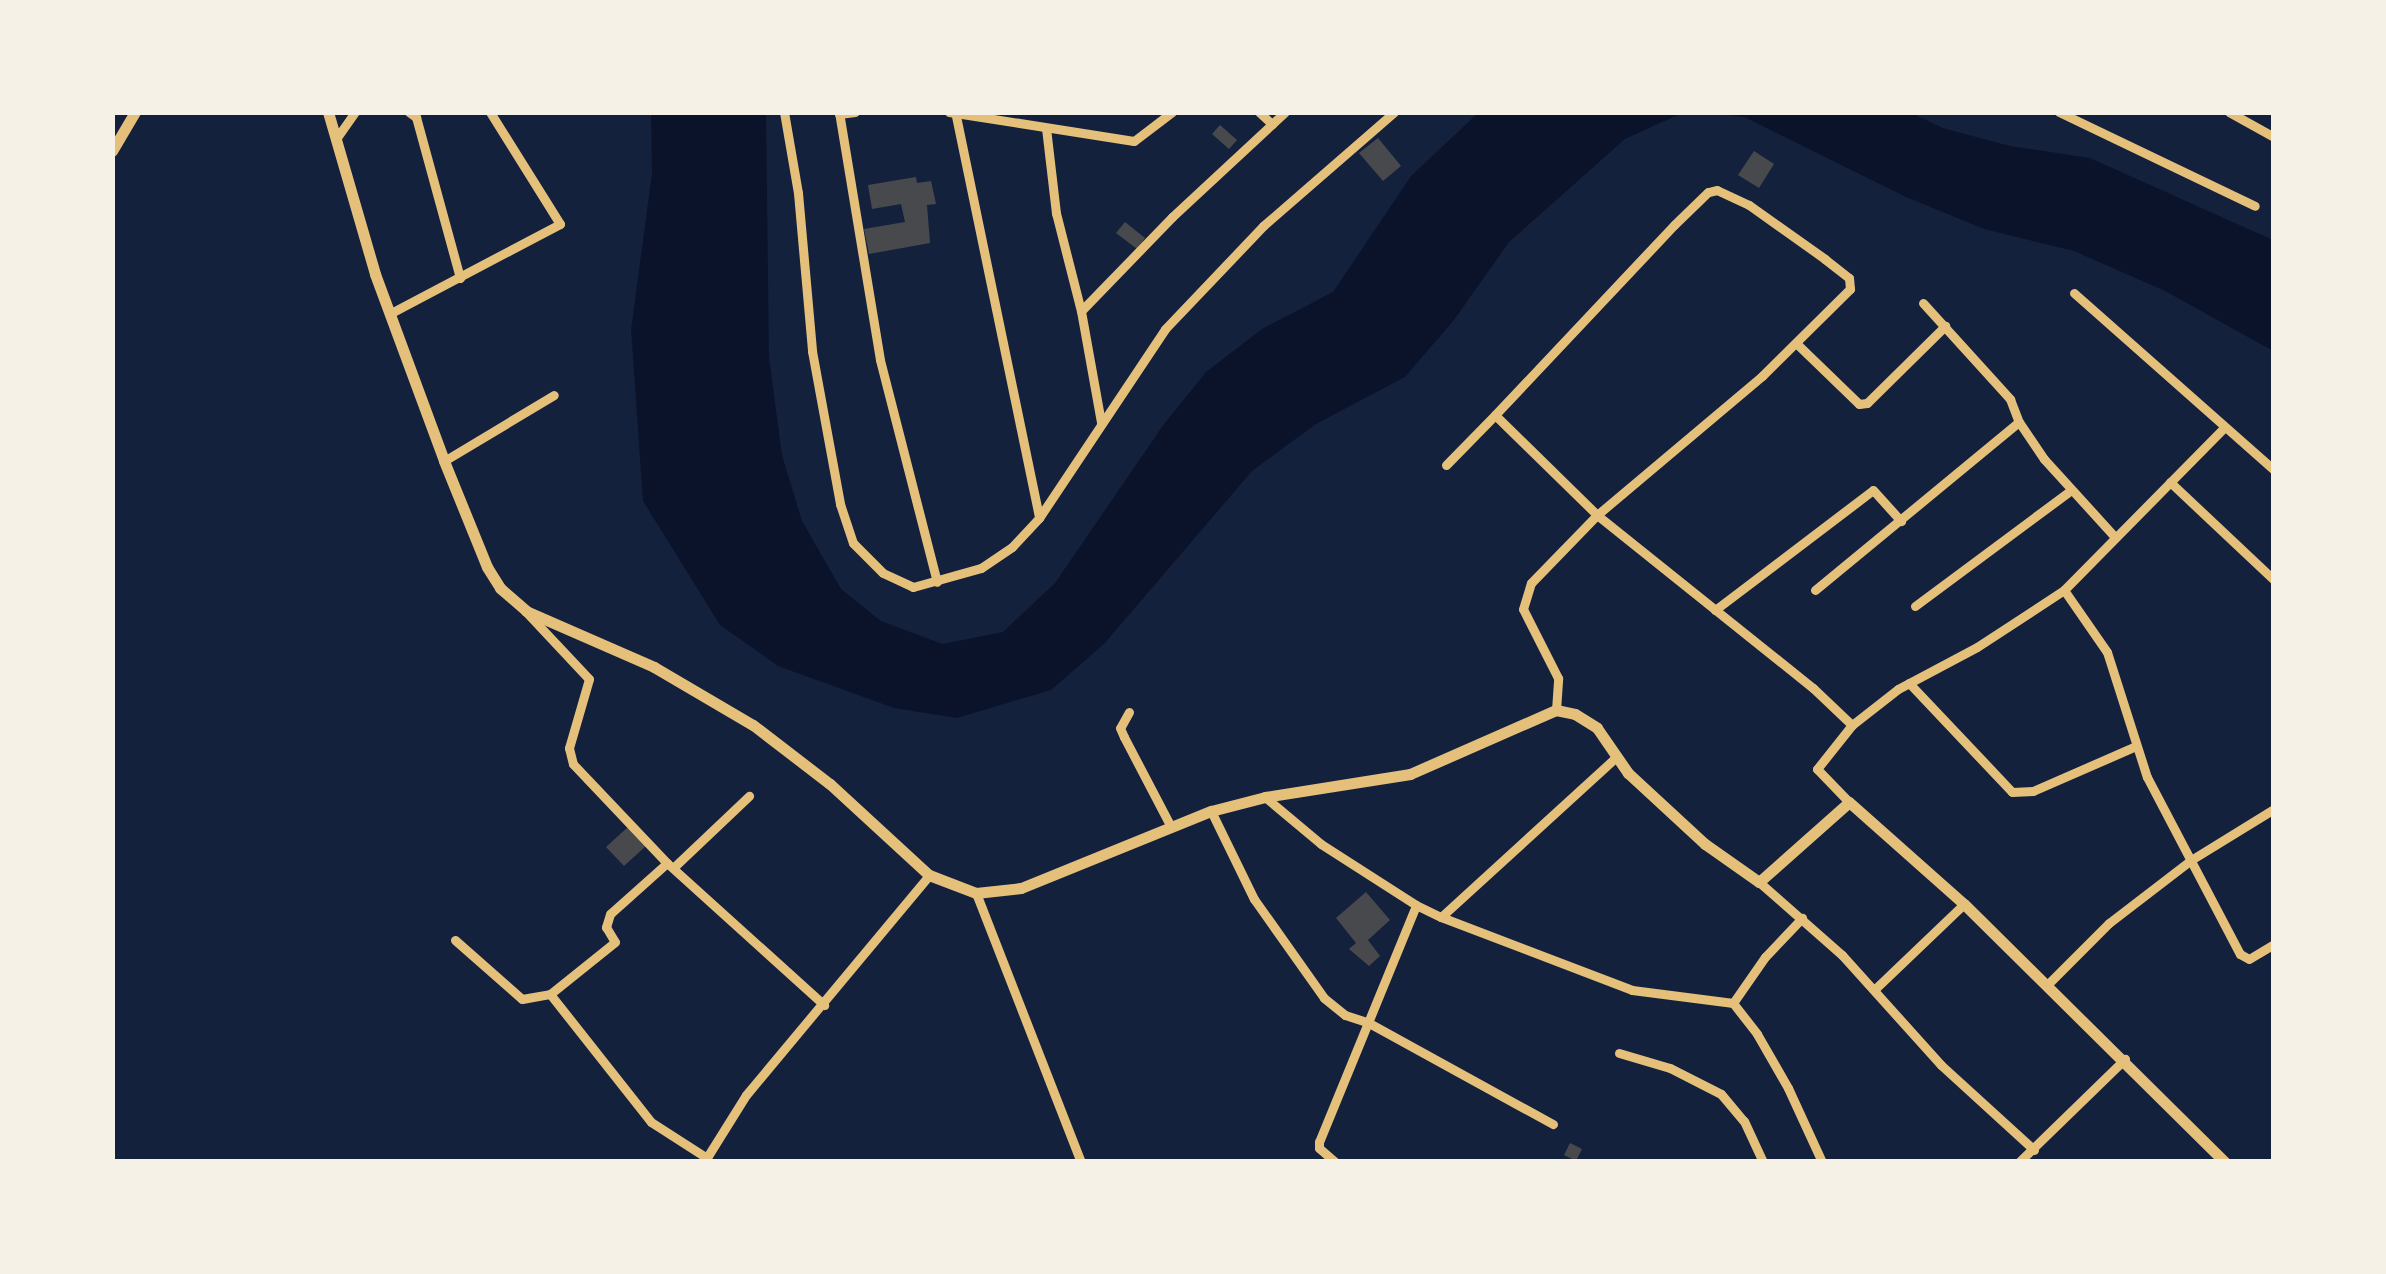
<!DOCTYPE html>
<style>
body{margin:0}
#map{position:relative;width:2386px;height:1274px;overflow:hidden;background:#14213d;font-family:Lato,sans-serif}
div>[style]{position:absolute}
.water>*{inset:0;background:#0b132b}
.building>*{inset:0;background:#48494c}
.minor>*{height:9px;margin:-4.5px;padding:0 4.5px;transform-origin:4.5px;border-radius:4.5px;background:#e5c07b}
.tertiary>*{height:11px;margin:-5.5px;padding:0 5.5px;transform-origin:5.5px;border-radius:5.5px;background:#e5c07b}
span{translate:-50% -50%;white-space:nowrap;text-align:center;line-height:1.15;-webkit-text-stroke:8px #f6f1e7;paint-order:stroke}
.frame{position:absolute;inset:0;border:115px solid #f6f1e7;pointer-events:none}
</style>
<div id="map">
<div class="water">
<div style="clip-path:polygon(1478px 113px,1682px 113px,1625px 139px,1509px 242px,1454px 320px,1405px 377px,1316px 424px,1252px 471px,1104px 644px,1051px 690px,957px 718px,894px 708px,778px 666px,720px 625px,643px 501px,631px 330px,652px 173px,651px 113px,766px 113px,769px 357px,782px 455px,802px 521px,841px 589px,881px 621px,942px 644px,1003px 632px,1055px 583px,1164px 424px,1206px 372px,1262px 329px,1333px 292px,1411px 176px)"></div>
<div style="clip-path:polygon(1716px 113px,1911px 113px,1943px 128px,2010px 146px,2090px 158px,2273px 240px,2273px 351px,2165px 291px,2074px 251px,1984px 229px,1906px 197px,1744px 117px)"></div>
</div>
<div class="building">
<div style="clip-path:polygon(1220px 125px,1237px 140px,1229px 149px,1212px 134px)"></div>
<div style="clip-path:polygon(1378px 138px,1401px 166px,1383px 181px,1359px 153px)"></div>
<div style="clip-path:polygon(1754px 151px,1774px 164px,1759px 188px,1738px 175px)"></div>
<div style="clip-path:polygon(916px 177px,917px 183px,931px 181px,936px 204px,927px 205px,930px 243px,869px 254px,864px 229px,905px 222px,901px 204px,872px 209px,868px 185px)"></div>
<div style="clip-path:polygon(1125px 222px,1145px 238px,1137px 249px,1116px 233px)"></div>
<div style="clip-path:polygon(628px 827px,646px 846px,624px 866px,606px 847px)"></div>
<div style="clip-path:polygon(1366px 892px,1390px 920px,1368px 940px,1380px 956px,1369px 966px,1349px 949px,1356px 943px,1336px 918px)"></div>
<div style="clip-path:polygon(1570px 1143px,1582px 1149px,1576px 1161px,1564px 1155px)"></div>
</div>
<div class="minor">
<div style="left:409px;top:112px;width:9px;rotate:36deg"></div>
<div style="left:416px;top:117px;width:167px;rotate:74.7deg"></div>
<div style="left:784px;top:112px;width:82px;rotate:80.2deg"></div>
<div style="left:798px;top:193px;width:159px;rotate:84.9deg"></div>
<div style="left:812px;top:351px;width:156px;rotate:79.6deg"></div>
<div style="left:840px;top:504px;width:41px;rotate:71.6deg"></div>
<div style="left:853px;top:543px;width:42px;rotate:45deg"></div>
<div style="left:883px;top:573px;width:33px;rotate:25deg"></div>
<div style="left:913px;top:587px;width:71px;rotate:-15.6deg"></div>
<div style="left:981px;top:568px;width:37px;rotate:-34deg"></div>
<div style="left:1012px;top:547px;width:40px;rotate:-47deg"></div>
<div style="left:1039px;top:518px;width:227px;rotate:-56.3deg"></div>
<div style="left:1165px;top:329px;width:142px;rotate:-46.4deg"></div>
<div style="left:1263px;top:226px;width:174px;rotate:-41deg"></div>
<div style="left:839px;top:112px;width:251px;rotate:80.6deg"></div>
<div style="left:880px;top:360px;width:229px;rotate:75.6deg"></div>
<div style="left:949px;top:112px;width:187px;rotate:8.9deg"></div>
<div style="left:1134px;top:141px;width:48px;rotate:-37.3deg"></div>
<div style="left:1259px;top:112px;width:18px;rotate:43deg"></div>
<div style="left:2059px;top:112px;width:217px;rotate:25.6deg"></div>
<div style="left:2229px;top:112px;width:51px;rotate:29.1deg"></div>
<div style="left:839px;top:114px;width:16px;rotate:-7deg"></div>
<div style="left:956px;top:116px;width:410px;rotate:78.3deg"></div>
<div style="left:1046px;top:128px;width:86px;rotate:83.3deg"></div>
<div style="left:1056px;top:213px;width:101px;rotate:75.7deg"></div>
<div style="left:1081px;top:311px;width:113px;rotate:79.8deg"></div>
<div style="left:336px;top:139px;width:33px;rotate:-55deg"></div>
<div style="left:2074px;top:293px;width:267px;rotate:41.5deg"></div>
<div style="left:1923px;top:303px;width:130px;rotate:47.8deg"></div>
<div style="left:2010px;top:399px;width:25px;rotate:69deg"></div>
<div style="left:2019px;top:422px;width:45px;rotate:56deg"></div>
<div style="left:2044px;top:459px;width:104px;rotate:47.7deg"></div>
<div style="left:1081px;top:311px;width:131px;rotate:-45.9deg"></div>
<div style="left:1172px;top:217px;width:154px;rotate:-42.9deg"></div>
<div style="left:391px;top:313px;width:191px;rotate:-27.8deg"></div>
<div style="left:560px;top:224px;width:132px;rotate:-122deg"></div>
<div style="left:1797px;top:344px;width:86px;rotate:44.1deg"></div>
<div style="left:1859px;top:404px;width:8px;rotate:-7deg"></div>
<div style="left:1867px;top:403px;width:110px;rotate:-44.6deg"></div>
<div style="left:444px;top:461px;width:128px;rotate:-31deg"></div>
<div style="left:1446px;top:465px;width:70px;rotate:-45.6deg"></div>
<div style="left:2170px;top:482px;width:143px;rotate:43.3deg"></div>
<div style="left:1815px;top:590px;width:264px;rotate:-39.5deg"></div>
<div style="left:2064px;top:590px;width:75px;rotate:55.3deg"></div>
<div style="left:2107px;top:652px;width:131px;rotate:72.3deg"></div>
<div style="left:2147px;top:777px;width:200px;rotate:62.3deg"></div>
<div style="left:2240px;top:954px;width:10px;rotate:29deg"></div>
<div style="left:2249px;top:959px;width:29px;rotate:-31deg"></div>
<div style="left:1915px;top:606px;width:194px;rotate:-36.6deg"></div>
<div style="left:1715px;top:610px;width:198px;rotate:-37.2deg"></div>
<div style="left:1873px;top:490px;width:42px;rotate:47.9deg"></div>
<div style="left:528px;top:614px;width:89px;rotate:46.8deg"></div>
<div style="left:589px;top:679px;width:72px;rotate:106.2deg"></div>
<div style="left:569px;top:748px;width:16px;rotate:76deg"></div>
<div style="left:573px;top:764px;width:137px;rotate:46.5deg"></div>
<div style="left:667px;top:863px;width:212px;rotate:42.1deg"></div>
<div style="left:1909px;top:683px;width:150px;rotate:46.6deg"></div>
<div style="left:2012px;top:792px;width:21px;rotate:-3deg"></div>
<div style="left:2033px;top:791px;width:112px;rotate:-23.6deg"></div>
<div style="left:1556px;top:710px;width:32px;rotate:-86deg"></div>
<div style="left:1558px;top:678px;width:77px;rotate:-116.9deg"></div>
<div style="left:1523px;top:609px;width:27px;rotate:-73deg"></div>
<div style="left:1531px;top:583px;width:95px;rotate:-45.9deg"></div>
<div style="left:1597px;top:515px;width:216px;rotate:-40.1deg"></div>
<div style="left:1762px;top:376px;width:124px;rotate:-44.7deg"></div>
<div style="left:1850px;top:289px;width:11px;rotate:-95deg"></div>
<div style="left:1849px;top:278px;width:31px;rotate:-142deg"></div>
<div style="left:1825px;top:259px;width:93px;rotate:-144.6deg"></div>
<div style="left:1749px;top:205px;width:35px;rotate:-155deg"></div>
<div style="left:1717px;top:190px;width:9px;rotate:167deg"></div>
<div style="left:1708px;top:192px;width:47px;rotate:135.9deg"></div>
<div style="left:1674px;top:225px;width:261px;rotate:133.3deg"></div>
<div style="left:1495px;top:415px;width:143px;rotate:44.4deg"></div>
<div style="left:1597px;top:515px;width:277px;rotate:38.7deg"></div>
<div style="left:1813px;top:688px;width:54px;rotate:43.5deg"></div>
<div style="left:1129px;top:712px;width:18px;rotate:119deg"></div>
<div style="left:1120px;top:728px;width:10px;rotate:66deg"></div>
<div style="left:1124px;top:737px;width:102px;rotate:62.4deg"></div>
<div style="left:1265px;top:797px;width:73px;rotate:40deg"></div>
<div style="left:1321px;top:844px;width:113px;rotate:32.7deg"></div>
<div style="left:1416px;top:905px;width:28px;rotate:26deg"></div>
<div style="left:1441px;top:917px;width:204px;rotate:20.9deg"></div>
<div style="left:1632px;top:990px;width:102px;rotate:7.3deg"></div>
<div style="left:1733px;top:1003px;width:39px;rotate:52deg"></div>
<div style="left:1757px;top:1034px;width:62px;rotate:60.1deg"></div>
<div style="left:1788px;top:1088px;width:81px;rotate:65.3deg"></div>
<div style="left:1849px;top:802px;width:46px;rotate:-134.1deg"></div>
<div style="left:1817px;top:769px;width:56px;rotate:-51.5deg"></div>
<div style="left:1852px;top:725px;width:58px;rotate:-38deg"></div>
<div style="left:1898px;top:689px;width:89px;rotate:-28deg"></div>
<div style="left:1977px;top:647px;width:104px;rotate:-33.2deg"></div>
<div style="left:2064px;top:590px;width:228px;rotate:-45.4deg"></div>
<div style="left:1211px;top:811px;width:98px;rotate:64deg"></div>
<div style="left:1254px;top:899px;width:121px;rotate:54.7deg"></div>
<div style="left:1324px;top:998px;width:27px;rotate:39deg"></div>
<div style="left:1345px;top:1015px;width:25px;rotate:18deg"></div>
<div style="left:1369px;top:1023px;width:210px;rotate:28.8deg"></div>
<div style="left:667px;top:863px;width:76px;rotate:138.2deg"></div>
<div style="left:610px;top:914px;width:14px;rotate:107deg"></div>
<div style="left:606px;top:927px;width:17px;rotate:59deg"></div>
<div style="left:615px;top:942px;width:83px;rotate:141.3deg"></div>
<div style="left:550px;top:994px;width:163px;rotate:51.7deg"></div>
<div style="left:651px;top:1122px;width:67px;rotate:32.7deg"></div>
<div style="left:673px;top:868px;width:105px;rotate:-43.5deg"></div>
<div style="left:1759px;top:882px;width:111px;rotate:41.3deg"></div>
<div style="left:1842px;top:955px;width:148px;rotate:48deg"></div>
<div style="left:1941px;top:1065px;width:126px;rotate:42.4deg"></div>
<div style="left:976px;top:893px;width:289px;rotate:68.7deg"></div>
<div style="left:1441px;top:917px;width:237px;rotate:-42.4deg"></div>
<div style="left:455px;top:940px;width:89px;rotate:41.4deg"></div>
<div style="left:522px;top:999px;width:28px;rotate:-10deg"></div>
<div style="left:2048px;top:984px;width:86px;rotate:-45deg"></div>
<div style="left:2109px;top:923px;width:103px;rotate:-37.5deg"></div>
<div style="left:2191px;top:860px;width:97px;rotate:-31.6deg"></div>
<div style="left:1875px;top:989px;width:123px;rotate:-43.7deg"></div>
<div style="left:1733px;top:1003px;width:56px;rotate:-55.2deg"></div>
<div style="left:1765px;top:957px;width:54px;rotate:-46.5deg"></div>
<div style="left:1619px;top:1053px;width:53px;rotate:16.4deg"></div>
<div style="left:1670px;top:1068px;width:57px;rotate:27deg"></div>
<div style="left:1721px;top:1094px;width:35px;rotate:50deg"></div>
<div style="left:1744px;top:1121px;width:45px;rotate:65.1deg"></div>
<div style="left:706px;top:1159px;width:75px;rotate:-58deg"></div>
<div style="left:746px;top:1095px;width:286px;rotate:-50.2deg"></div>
<div style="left:1335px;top:1162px;width:21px;rotate:-139deg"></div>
<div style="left:1319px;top:1148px;width:6px;rotate:-90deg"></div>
<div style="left:1319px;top:1142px;width:256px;rotate:-67.7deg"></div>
<div style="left:2019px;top:1162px;width:148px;rotate:-44.2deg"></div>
</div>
<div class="tertiary">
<div style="left:328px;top:112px;width:169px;rotate:73.8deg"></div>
<div style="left:375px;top:274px;width:199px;rotate:69.7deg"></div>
<div style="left:444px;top:461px;width:114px;rotate:67.9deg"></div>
<div style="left:487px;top:567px;width:25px;rotate:58deg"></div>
<div style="left:500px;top:588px;width:35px;rotate:41deg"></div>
<div style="left:526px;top:611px;width:140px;rotate:23.6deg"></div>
<div style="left:654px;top:667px;width:115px;rotate:30.4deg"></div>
<div style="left:753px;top:725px;width:97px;rotate:37.5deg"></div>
<div style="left:830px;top:784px;width:134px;rotate:42.6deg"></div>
<div style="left:929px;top:875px;width:50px;rotate:21deg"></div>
<div style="left:976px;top:893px;width:45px;rotate:-6.3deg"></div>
<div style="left:1021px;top:888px;width:205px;rotate:-22.1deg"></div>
<div style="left:1211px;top:811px;width:56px;rotate:-14.5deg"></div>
<div style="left:1265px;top:797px;width:147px;rotate:-9deg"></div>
<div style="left:1410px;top:774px;width:159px;rotate:-23.7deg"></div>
<div style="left:1556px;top:710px;width:19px;rotate:12deg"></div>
<div style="left:1575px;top:714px;width:26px;rotate:32deg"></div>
<div style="left:1597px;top:728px;width:55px;rotate:55.4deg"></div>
<div style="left:1628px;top:773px;width:105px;rotate:42.7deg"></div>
<div style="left:1705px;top:844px;width:66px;rotate:35.1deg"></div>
<div style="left:1759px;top:882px;width:120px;rotate:-41.6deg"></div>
<div style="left:1849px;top:802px;width:154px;rotate:41.6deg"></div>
<div style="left:1964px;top:904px;width:367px;rotate:44.7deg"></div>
<div style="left:112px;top:151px;width:45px;rotate:-59.5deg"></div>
</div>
<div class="frame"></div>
</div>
